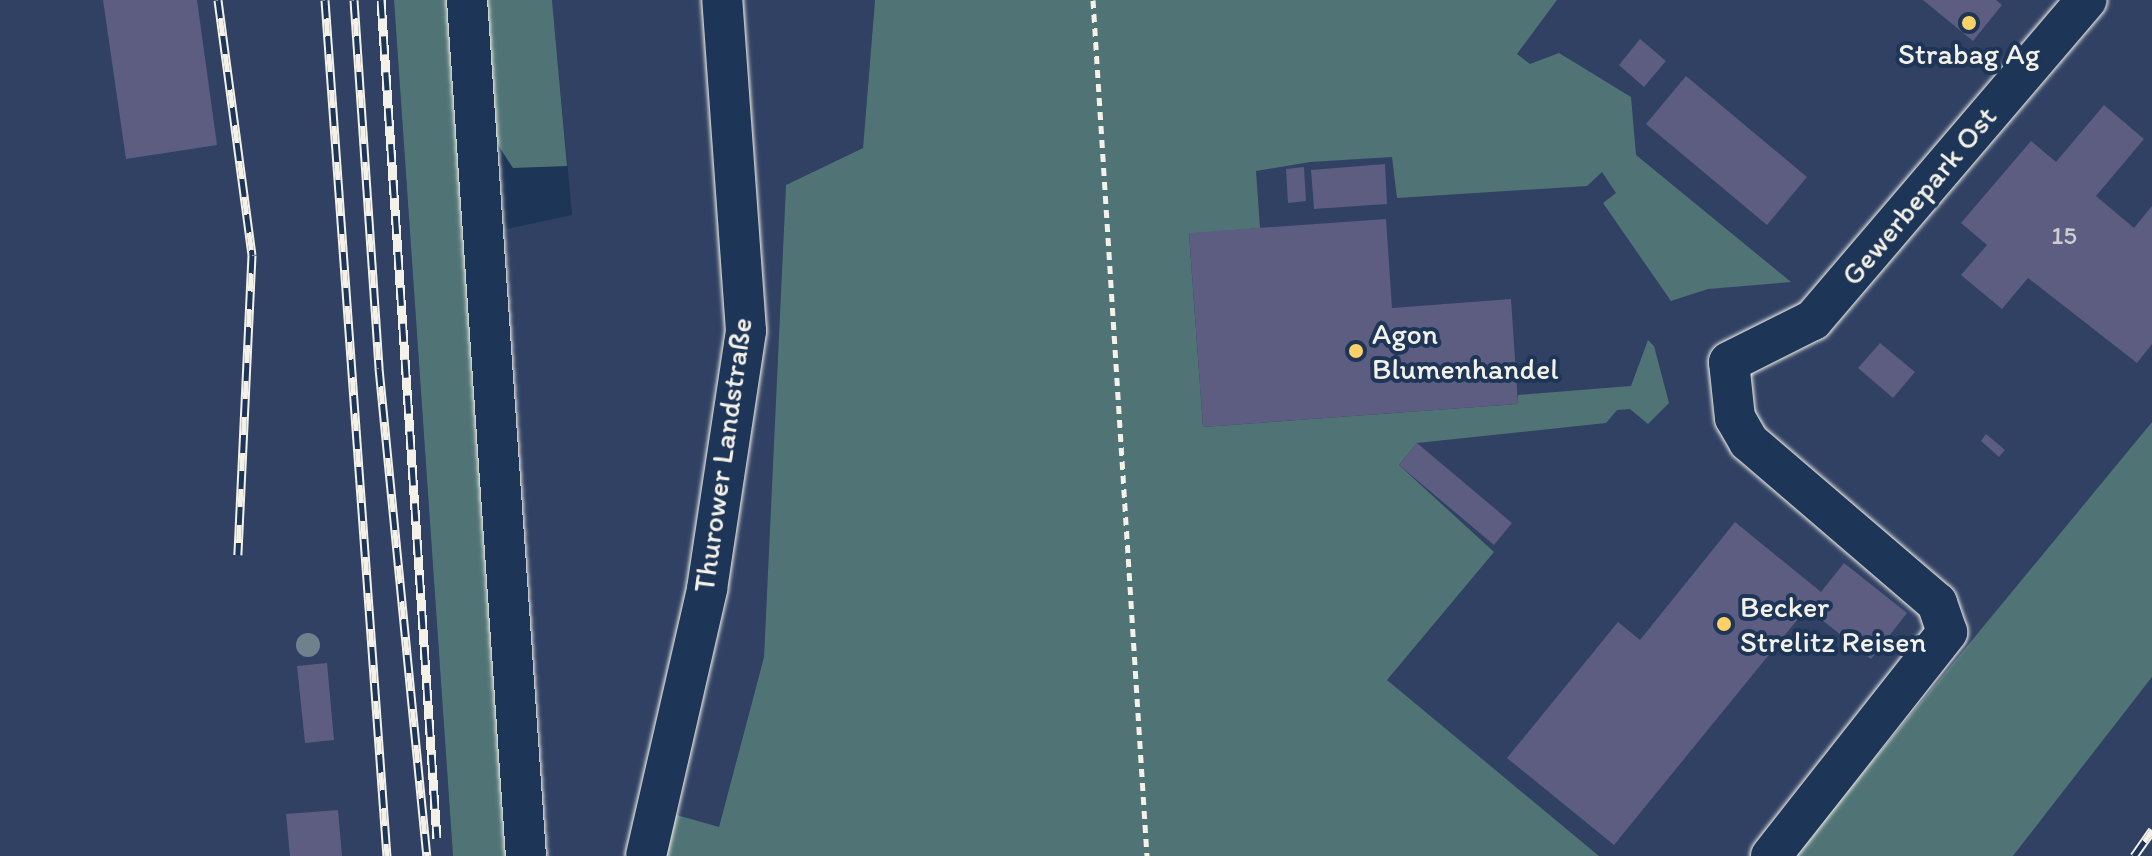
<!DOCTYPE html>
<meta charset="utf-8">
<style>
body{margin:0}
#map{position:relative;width:2152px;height:856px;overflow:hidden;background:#1d3557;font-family:Itim,sans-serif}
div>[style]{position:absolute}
.built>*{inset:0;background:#304163}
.green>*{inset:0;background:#507476}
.building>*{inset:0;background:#5c5d80}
.path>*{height:5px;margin-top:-2.5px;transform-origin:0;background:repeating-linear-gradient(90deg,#f4f1e8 0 8px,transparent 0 14px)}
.roads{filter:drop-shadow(0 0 2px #f4f1e8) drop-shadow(0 0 2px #f4f1e8)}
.minor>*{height:40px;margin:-20px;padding:0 20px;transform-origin:20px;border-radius:20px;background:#1d3557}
.rail>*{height:9px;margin-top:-4.5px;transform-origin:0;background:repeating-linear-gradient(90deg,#1d3557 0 18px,#f4f1e8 0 36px);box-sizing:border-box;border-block:2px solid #f4f1e8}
.trees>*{width:24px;height:24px;margin:-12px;border-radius:50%;background:#6f818d}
.dots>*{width:22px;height:22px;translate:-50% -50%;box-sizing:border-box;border:4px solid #1d3557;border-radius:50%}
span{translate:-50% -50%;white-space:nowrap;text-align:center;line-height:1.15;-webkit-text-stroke:8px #1d3557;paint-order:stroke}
.number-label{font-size:26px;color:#ceccce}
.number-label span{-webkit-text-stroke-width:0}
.poi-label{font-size:30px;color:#f4f1e8}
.left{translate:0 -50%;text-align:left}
.street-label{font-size:30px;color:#f4f1e8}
</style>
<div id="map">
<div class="built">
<div style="clip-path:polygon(0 0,394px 0,453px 856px,0 856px)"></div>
<div style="clip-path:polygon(552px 0,875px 0,863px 148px,786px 185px,764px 657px,719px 827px,653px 856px,535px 856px,497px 231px,572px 215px)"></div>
<div style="clip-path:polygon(1142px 0,2152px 0,2152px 422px,1794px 856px,1599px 856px,1187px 515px)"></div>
<div style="clip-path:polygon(2152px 677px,2152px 856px,2013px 856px)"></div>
</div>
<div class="green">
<div style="clip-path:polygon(394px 0,457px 0,518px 856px,453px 856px)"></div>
<div style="clip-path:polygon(472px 0,552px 0,567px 166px,513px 168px,500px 148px,480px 102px)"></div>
<div style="clip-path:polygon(875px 0,1557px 0,1517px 54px,1530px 64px,1559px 53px,1631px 97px,1636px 155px,1791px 282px,1708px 289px,1671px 301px,1603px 203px,1616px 193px,1602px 172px,1587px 186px,1397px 198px,1392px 157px,1310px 162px,1256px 171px,1260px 228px,1189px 234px,1203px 427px,1518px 404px,1518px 395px,1631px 386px,1648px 340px,1654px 346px,1669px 403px,1648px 424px,1630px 409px,1617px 410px,1606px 423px,1417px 443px,1399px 465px,1494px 552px,1387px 680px,1599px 856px,653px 856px,673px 814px,719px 827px,764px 657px,786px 185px,863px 148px)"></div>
<div style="clip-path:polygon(2152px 422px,2152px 677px,2013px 856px,1794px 856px)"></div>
</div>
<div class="building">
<div style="clip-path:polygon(103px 0,197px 0,217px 145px,126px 159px)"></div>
<div style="clip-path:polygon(1923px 0,1996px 0,2002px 5px,1973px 41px)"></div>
<div style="clip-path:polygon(1640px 39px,1666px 61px,1644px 87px,1619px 65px)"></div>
<div style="clip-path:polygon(1686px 76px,1807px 177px,1767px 225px,1646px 124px)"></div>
<div style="clip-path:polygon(2104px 105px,2144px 139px,2096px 196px,2134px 228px,2152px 206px,2152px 344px,2137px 363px,2028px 278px,2002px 309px,1961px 275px,1987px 245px,1961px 223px,2031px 141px,2056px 162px)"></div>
<div style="clip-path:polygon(1385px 164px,1387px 204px,1314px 209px,1311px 170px)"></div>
<div style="clip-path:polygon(1304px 167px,1306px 201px,1288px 203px,1286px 169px)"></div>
<div style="clip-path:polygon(1386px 219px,1392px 308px,1511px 299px,1518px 404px,1203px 427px,1189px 233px)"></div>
<div style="clip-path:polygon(1880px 343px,1915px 372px,1893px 398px,1858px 368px)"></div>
<div style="clip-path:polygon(1986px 434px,2005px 450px,1999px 457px,1981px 441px)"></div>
<div style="clip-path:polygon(1417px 443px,1512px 523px,1494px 545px,1399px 465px)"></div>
<div style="clip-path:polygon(1735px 522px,1821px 592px,1844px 563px,1907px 613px,1871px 659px,1807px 608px,1614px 845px,1507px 758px,1618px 622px,1640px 640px)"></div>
<div style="clip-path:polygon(327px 663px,334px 740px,305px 743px,297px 666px)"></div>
<div style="clip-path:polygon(338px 810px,342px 856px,290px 856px,286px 814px)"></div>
</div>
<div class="path">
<div style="left:1093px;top:0;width:858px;rotate:86.39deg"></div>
</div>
<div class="roads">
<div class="minor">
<div style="left:467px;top:0;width:858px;rotate:86.06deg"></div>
<div style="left:646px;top:856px;width:274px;rotate:-77.1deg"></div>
<div style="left:707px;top:589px;width:261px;rotate:-81.4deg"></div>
<div style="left:746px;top:331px;width:332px;rotate:-94.1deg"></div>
<div style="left:1771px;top:856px;width:285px;rotate:-51.8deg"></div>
<div style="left:1947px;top:632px;width:31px;rotate:-109deg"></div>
<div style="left:1937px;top:603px;width:248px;rotate:-139.4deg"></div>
<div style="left:1749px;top:442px;width:28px;rotate:-120deg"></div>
<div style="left:1735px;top:418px;width:56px;rotate:-96.1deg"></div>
<div style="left:1729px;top:362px;width:94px;rotate:-26.6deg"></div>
<div style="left:1813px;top:320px;width:421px;rotate:-49.5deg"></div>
</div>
</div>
<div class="rail">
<div style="left:218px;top:0;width:257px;rotate:82.4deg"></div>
<div style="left:252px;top:255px;width:300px;rotate:92.7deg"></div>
<div style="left:325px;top:0;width:858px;rotate:85.86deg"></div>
<div style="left:354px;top:0;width:369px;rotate:86.1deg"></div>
<div style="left:379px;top:368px;width:490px;rotate:84.4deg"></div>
<div style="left:381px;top:0;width:840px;rotate:86.18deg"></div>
<div style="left:2134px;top:856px;width:32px;rotate:-55deg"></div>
</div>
<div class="trees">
<div style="left:308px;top:645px"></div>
</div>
<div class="dots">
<div style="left:1969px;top:23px;background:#ffd166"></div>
<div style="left:1356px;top:351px;background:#ffd166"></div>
<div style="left:1724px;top:624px;background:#ffd166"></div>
</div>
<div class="number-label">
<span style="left:2064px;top:236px">15</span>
</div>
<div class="poi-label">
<span style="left:1969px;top:54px">Strabag Ag</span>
<span class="left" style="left:1372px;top:351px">Agon<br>Blumenhandel</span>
<span class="left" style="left:1740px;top:624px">Becker<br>Strelitz Reisen</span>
</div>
<div class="street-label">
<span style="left:1919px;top:196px;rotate:-50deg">Gewerbepark Ost</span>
<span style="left:723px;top:455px;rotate:-82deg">Thurower Landstraße</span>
</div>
</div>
